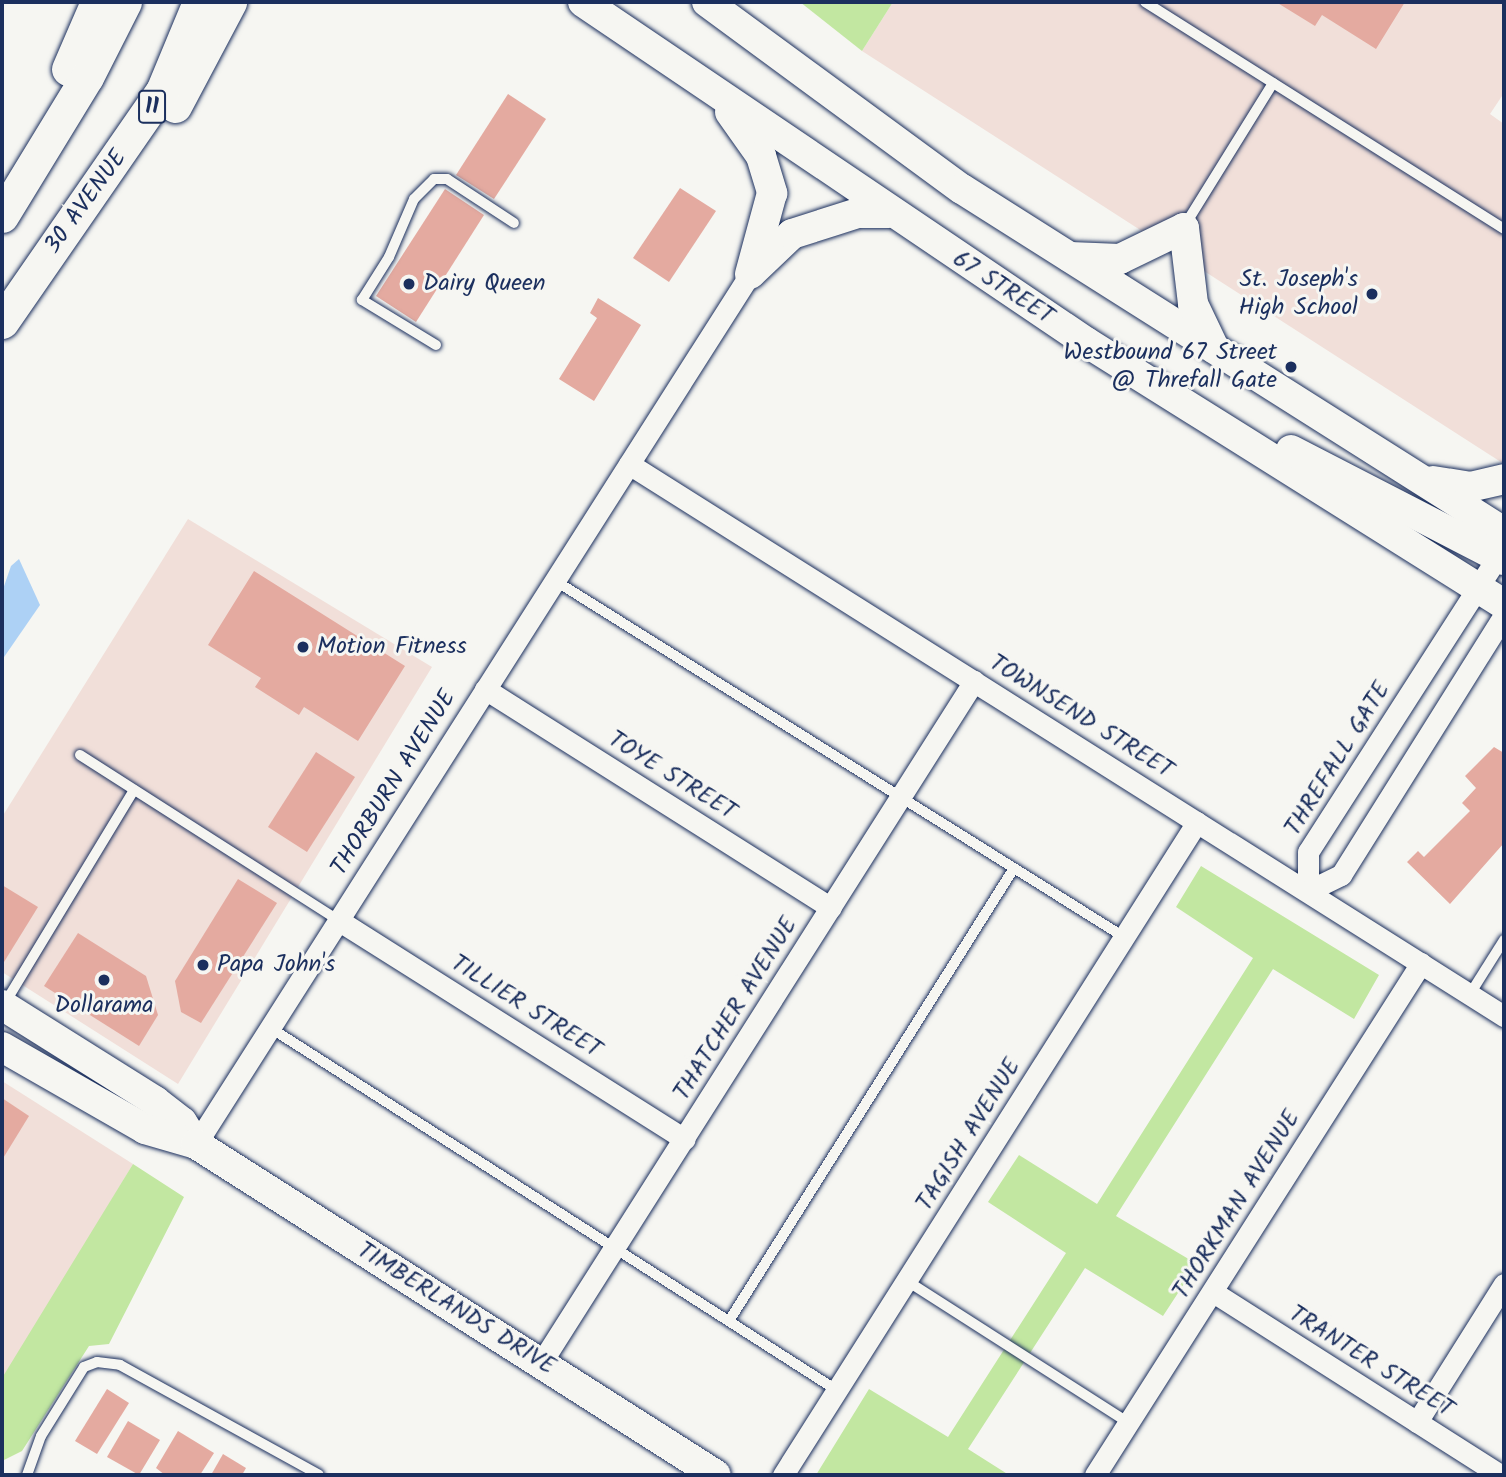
<!DOCTYPE html>
<style>
body{margin:0}
#map{position:relative;width:1506px;height:1477px;overflow:hidden;background:#f6f6f2;font-family:Kalam,sans-serif}
div>[style]{position:absolute}
.built>*{inset:0;background:#f1dfd9}
.green>*{inset:0;background:#c2e7a1}
.water>*{inset:0;background:#add1f5}
.building>*{inset:0;background:#e4aaa0}
.roads{filter:drop-shadow(0 0 2px #1b2f5e) drop-shadow(0 0 2px #1b2f5e)}
.lane>*{height:10px;margin:-5px;padding:0 5px;transform-origin:5px;border-radius:5px;background:#f6f6f2}
.street>*{height:21px;margin:-10.5px;padding:0 10.5px;transform-origin:10.5px;border-radius:10.5px;background:#f6f6f2}
.secondary>*{height:30px;margin:-15px;padding:0 15px;transform-origin:15px;border-radius:15px;background:#f6f6f2}
.primary>*{height:33px;margin:-16.5px;padding:0 16.5px;transform-origin:16.5px;border-radius:16.5px;background:#f6f6f2}
.dots>*{width:19px;height:19px;translate:-50% -50%;box-sizing:border-box;border:4px solid #f6f6f2;border-radius:50%}
span{translate:-50% -50%;white-space:nowrap;text-align:center;line-height:1.15;-webkit-text-stroke:6px #f6f6f2;paint-order:stroke}
.shield-label span{padding:2px 5px;background:#f6f6f2;border:2px solid;border-radius:5px;-webkit-text-stroke-width:0}
.shield-label{font-size:23px;color:#1b2f5e;font-weight:700}
.street-label{font-size:24px;color:#1b2f5e}
.poi-label{font-size:24px;color:#1b2f5e}
.right{translate:-100% -50%;text-align:right}
.left{translate:0 -50%;text-align:left}
.frame{position:absolute;inset:0;border:4px solid #1b2f5e;pointer-events:none}
</style>
<div id="map">
<div class="built">
<div style="clip-path:polygon(893px 2px,1504px 2px,1504px 93px,1490px 114px,1504px 124px,1504px 464px,862px 51px)"></div>
<div style="clip-path:polygon(188px 519px,432px 667px,178px 1084px,2px 972px,2px 817px)"></div>
<div style="clip-path:polygon(2px 1081px,133px 1164px,2px 1385px)"></div>
</div>
<div class="green">
<div style="clip-path:polygon(800px 2px,893px 2px,862px 51px)"></div>
<div style="clip-path:polygon(1201px 866px,1379px 975px,1354px 1019px,1273px 969px,1116px 1216px,1197px 1264px,1163px 1316px,1085px 1268px,968px 1449px,1009px 1475px,816px 1475px,869px 1389px,948px 1437px,1066px 1253px,988px 1202px,1019px 1155px,1097px 1204px,1253px 958px,1176px 907px)"></div>
<div style="clip-path:polygon(133px 1164px,184px 1197px,109px 1344px,89px 1346px,22px 1451px,2px 1461px,2px 1378px)"></div>
</div>
<div class="water">
<div style="clip-path:polygon(19px 559px,40px 605px,2px 660px,2px 592px,11px 566px)"></div>
</div>
<div class="building">
<div style="clip-path:polygon(1276px 2px,1405px 2px,1376px 49px,1322px 15px,1315px 26px)"></div>
<div style="clip-path:polygon(508px 94px,546px 119px,494px 199px,456px 175px)"></div>
<div style="clip-path:polygon(680px 188px,716px 211px,669px 282px,633px 258px)"></div>
<div style="clip-path:polygon(445px 189px,484px 215px,416px 322px,376px 296px)"></div>
<div style="clip-path:polygon(598px 298px,641px 325px,594px 401px,559px 379px,597px 318px,590px 313px)"></div>
<div style="clip-path:polygon(254px 571px,405px 666px,358px 741px,304px 707px,299px 715px,255px 687px,261px 678px,208px 645px)"></div>
<div style="clip-path:polygon(1494px 747px,1504px 753px,1504px 843px,1450px 904px,1407px 862px,1418px 851px,1424px 857px,1470px 811px,1462px 803px,1476px 788px,1465px 776px)"></div>
<div style="clip-path:polygon(316px 752px,355px 777px,307px 852px,268px 827px)"></div>
<div style="clip-path:polygon(238px 879px,277px 903px,201px 1023px,181px 1012px,175px 981px)"></div>
<div style="clip-path:polygon(2px 885px,38px 907px,4px 962px,2px 961px)"></div>
<div style="clip-path:polygon(78px 933px,146px 976px,158px 1015px,139px 1046px,44px 986px)"></div>
<div style="clip-path:polygon(2px 1098px,29px 1116px,2px 1160px)"></div>
<div style="clip-path:polygon(107px 1389px,129px 1403px,97px 1454px,75px 1441px)"></div>
<div style="clip-path:polygon(128px 1421px,160px 1440px,139px 1475px,107px 1457px)"></div>
<div style="clip-path:polygon(178px 1431px,214px 1453px,200px 1475px,165px 1475px,156px 1468px)"></div>
<div style="clip-path:polygon(223px 1454px,246px 1468px,242px 1475px,211px 1475px)"></div>
</div>
<div class="roads">
<div class="lane">
<div style="left:1145px;top:2px;width:425px;rotate:32.3deg"></div>
<div style="left:1185px;top:225px;width:167px;rotate:-58.2deg"></div>
<div style="left:436px;top:345px;width:87px;rotate:-148.7deg"></div>
<div style="left:362px;top:300px;width:51px;rotate:-57.9deg"></div>
<div style="left:389px;top:257px;width:63px;rotate:-66.7deg"></div>
<div style="left:414px;top:199px;width:28px;rotate:-45deg"></div>
<div style="left:434px;top:179px;width:13px"></div>
<div style="left:447px;top:179px;width:80px;rotate:33.3deg"></div>
<div style="left:554px;top:580px;width:673px;rotate:32.06deg"></div>
<div style="left:80px;top:755px;width:306px;rotate:32.6deg"></div>
<div style="left:1470px;top:994px;width:64px;rotate:-57.8deg"></div>
<div style="left:5px;top:1003px;width:249px;rotate:-58.8deg"></div>
<div style="left:269px;top:1027px;width:675px;rotate:32.61deg"></div>
<div style="left:907px;top:1281px;width:264px;rotate:32.6deg"></div>
<div style="left:729px;top:1321px;width:535px;rotate:-57.82deg"></div>
<div style="left:27px;top:1475px;width:41px;rotate:-70.3deg"></div>
<div style="left:41px;top:1436px;width:81px;rotate:-58.1deg"></div>
<div style="left:84px;top:1367px;width:14px;rotate:-21deg"></div>
<div style="left:97px;top:1362px;width:23px;rotate:7deg"></div>
<div style="left:120px;top:1365px;width:227px;rotate:28.9deg"></div>
</div>
<div class="street">
<div style="left:629px;top:464px;width:1035px;rotate:32.25deg"></div>
<div style="left:485px;top:689px;width:409px;rotate:32.3deg"></div>
<div style="left:1308px;top:891px;width:39px;rotate:-90deg"></div>
<div style="left:1308px;top:852px;width:363px;rotate:-57.3deg"></div>
<div style="left:1308px;top:891px;width:37px;rotate:-26deg"></div>
<div style="left:1341px;top:875px;width:307px;rotate:-57.9deg"></div>
<div style="left:338px;top:920px;width:410px;rotate:32.3deg"></div>
<div style="left:196px;top:1144px;width:1031px;rotate:-57.51deg"></div>
<div style="left:1213px;top:1292px;width:340px;rotate:32.5deg"></div>
<div style="left:541px;top:1363px;width:808px;rotate:-57.59deg"></div>
<div style="left:1417px;top:1422px;width:163px;rotate:-57.8deg"></div>
<div style="left:783px;top:1475px;width:773px;rotate:-57.63deg"></div>
<div style="left:1095px;top:1475px;width:607px;rotate:-57.51deg"></div>
</div>
<div class="secondary">
<div style="left:583px;top:2px;width:607px;rotate:34.06deg"></div>
<div style="left:1086px;top:342px;width:493px;rotate:32.1deg"></div>
<div style="left:707px;top:2px;width:316px;rotate:36.3deg"></div>
<div style="left:962px;top:189px;width:641px;rotate:32.33deg"></div>
<div style="left:730px;top:112px;width:54px;rotate:54.8deg"></div>
<div style="left:761px;top:156px;width:39px;rotate:73deg"></div>
<div style="left:772px;top:193px;width:84px;rotate:105.2deg"></div>
<div style="left:1070px;top:257px;width:50px;rotate:2.3deg"></div>
<div style="left:1120px;top:259px;width:71px;rotate:-25.8deg"></div>
<div style="left:1184px;top:228px;width:77px;rotate:83.2deg"></div>
<div style="left:1193px;top:304px;width:49px;rotate:64.5deg"></div>
<div style="left:752px;top:272px;width:55px;rotate:-43.5deg"></div>
<div style="left:792px;top:234px;width:69px;rotate:-17.7deg"></div>
<div style="left:858px;top:213px;width:31px"></div>
<div style="left:1291px;top:450px;width:240px;rotate:27.3deg"></div>
<div style="left:1433px;top:481px;width:37px;rotate:9deg"></div>
<div style="left:1470px;top:487px;width:35px;rotate:-13deg"></div>
<div style="left:2px;top:1005px;width:181px;rotate:32.1deg"></div>
<div style="left:155px;top:1101px;width:34px;rotate:38deg"></div>
<div style="left:182px;top:1122px;width:26px;rotate:58deg"></div>
<div style="left:2px;top:1047px;width:165px;rotate:29.8deg"></div>
<div style="left:145px;top:1129px;width:53px;rotate:16.4deg"></div>
<div style="left:196px;top:1144px;width:616px;rotate:32.48deg"></div>
</div>
<div class="primary">
<div style="left:68px;top:69px;width:73px;rotate:-66.6deg"></div>
<div style="left:175px;top:106px;width:118px;rotate:-62.1deg"></div>
<div style="left:2px;top:216px;width:163px;rotate:-58.6deg"></div>
<div style="left:87px;top:77px;width:84px;rotate:-63.1deg"></div>
<div style="left:2px;top:322px;width:281px;rotate:-55.3deg"></div>
<div style="left:162px;top:91px;width:96px;rotate:-67.4deg"></div>
</div>
</div>
<div class="dots">
<div style="left:409px;top:284px;background:#1b2f5e"></div>
<div style="left:1372px;top:294px;background:#1b2f5e"></div>
<div style="left:1291px;top:367px;background:#1b2f5e"></div>
<div style="left:303px;top:647px;background:#1b2f5e"></div>
<div style="left:203px;top:965px;background:#1b2f5e"></div>
<div style="left:104px;top:980px;background:#1b2f5e"></div>
</div>
<div class="shield-label">
<span style="left:152px;top:107px">11</span>
</div>
<div class="street-label">
<span style="left:86px;top:202px;rotate:-54deg">30 AVENUE</span>
<span style="left:1003px;top:288px;rotate:33deg">67 STREET</span>
<span style="left:1081px;top:717px;rotate:32deg">TOWNSEND STREET</span>
<span style="left:1338px;top:759px;rotate:-58deg">THREFALL GATE</span>
<span style="left:672px;top:776px;rotate:32deg">TOYE STREET</span>
<span style="left:394px;top:783px;rotate:-58deg">THORBURN AVENUE</span>
<span style="left:526px;top:1007px;rotate:32deg">TILLIER STREET</span>
<span style="left:736px;top:1009px;rotate:-58deg">THATCHER AVENUE</span>
<span style="left:969px;top:1135px;rotate:-58deg">TAGISH AVENUE</span>
<span style="left:1237px;top:1205px;rotate:-58deg">THORKMAN AVENUE</span>
<span style="left:456px;top:1309px;rotate:32deg">TIMBERLANDS DRIVE</span>
<span style="left:1371px;top:1362px;rotate:32deg">TRANTER STREET</span>
</div>
<div class="poi-label">
<span class="right" style="left:1358px;top:294px">St. Joseph's<br>High School</span>
<span class="left" style="left:423px;top:284px">Dairy Queen</span>
<span class="right" style="left:1277px;top:367px">Westbound 67 Street<br>@ Threfall Gate</span>
<span class="left" style="left:317px;top:647px">Motion Fitness</span>
<span class="left" style="left:217px;top:965px">Papa John's</span>
<span style="left:104px;top:1006px">Dollarama</span>
</div>
<div class="frame"></div>
</div>
